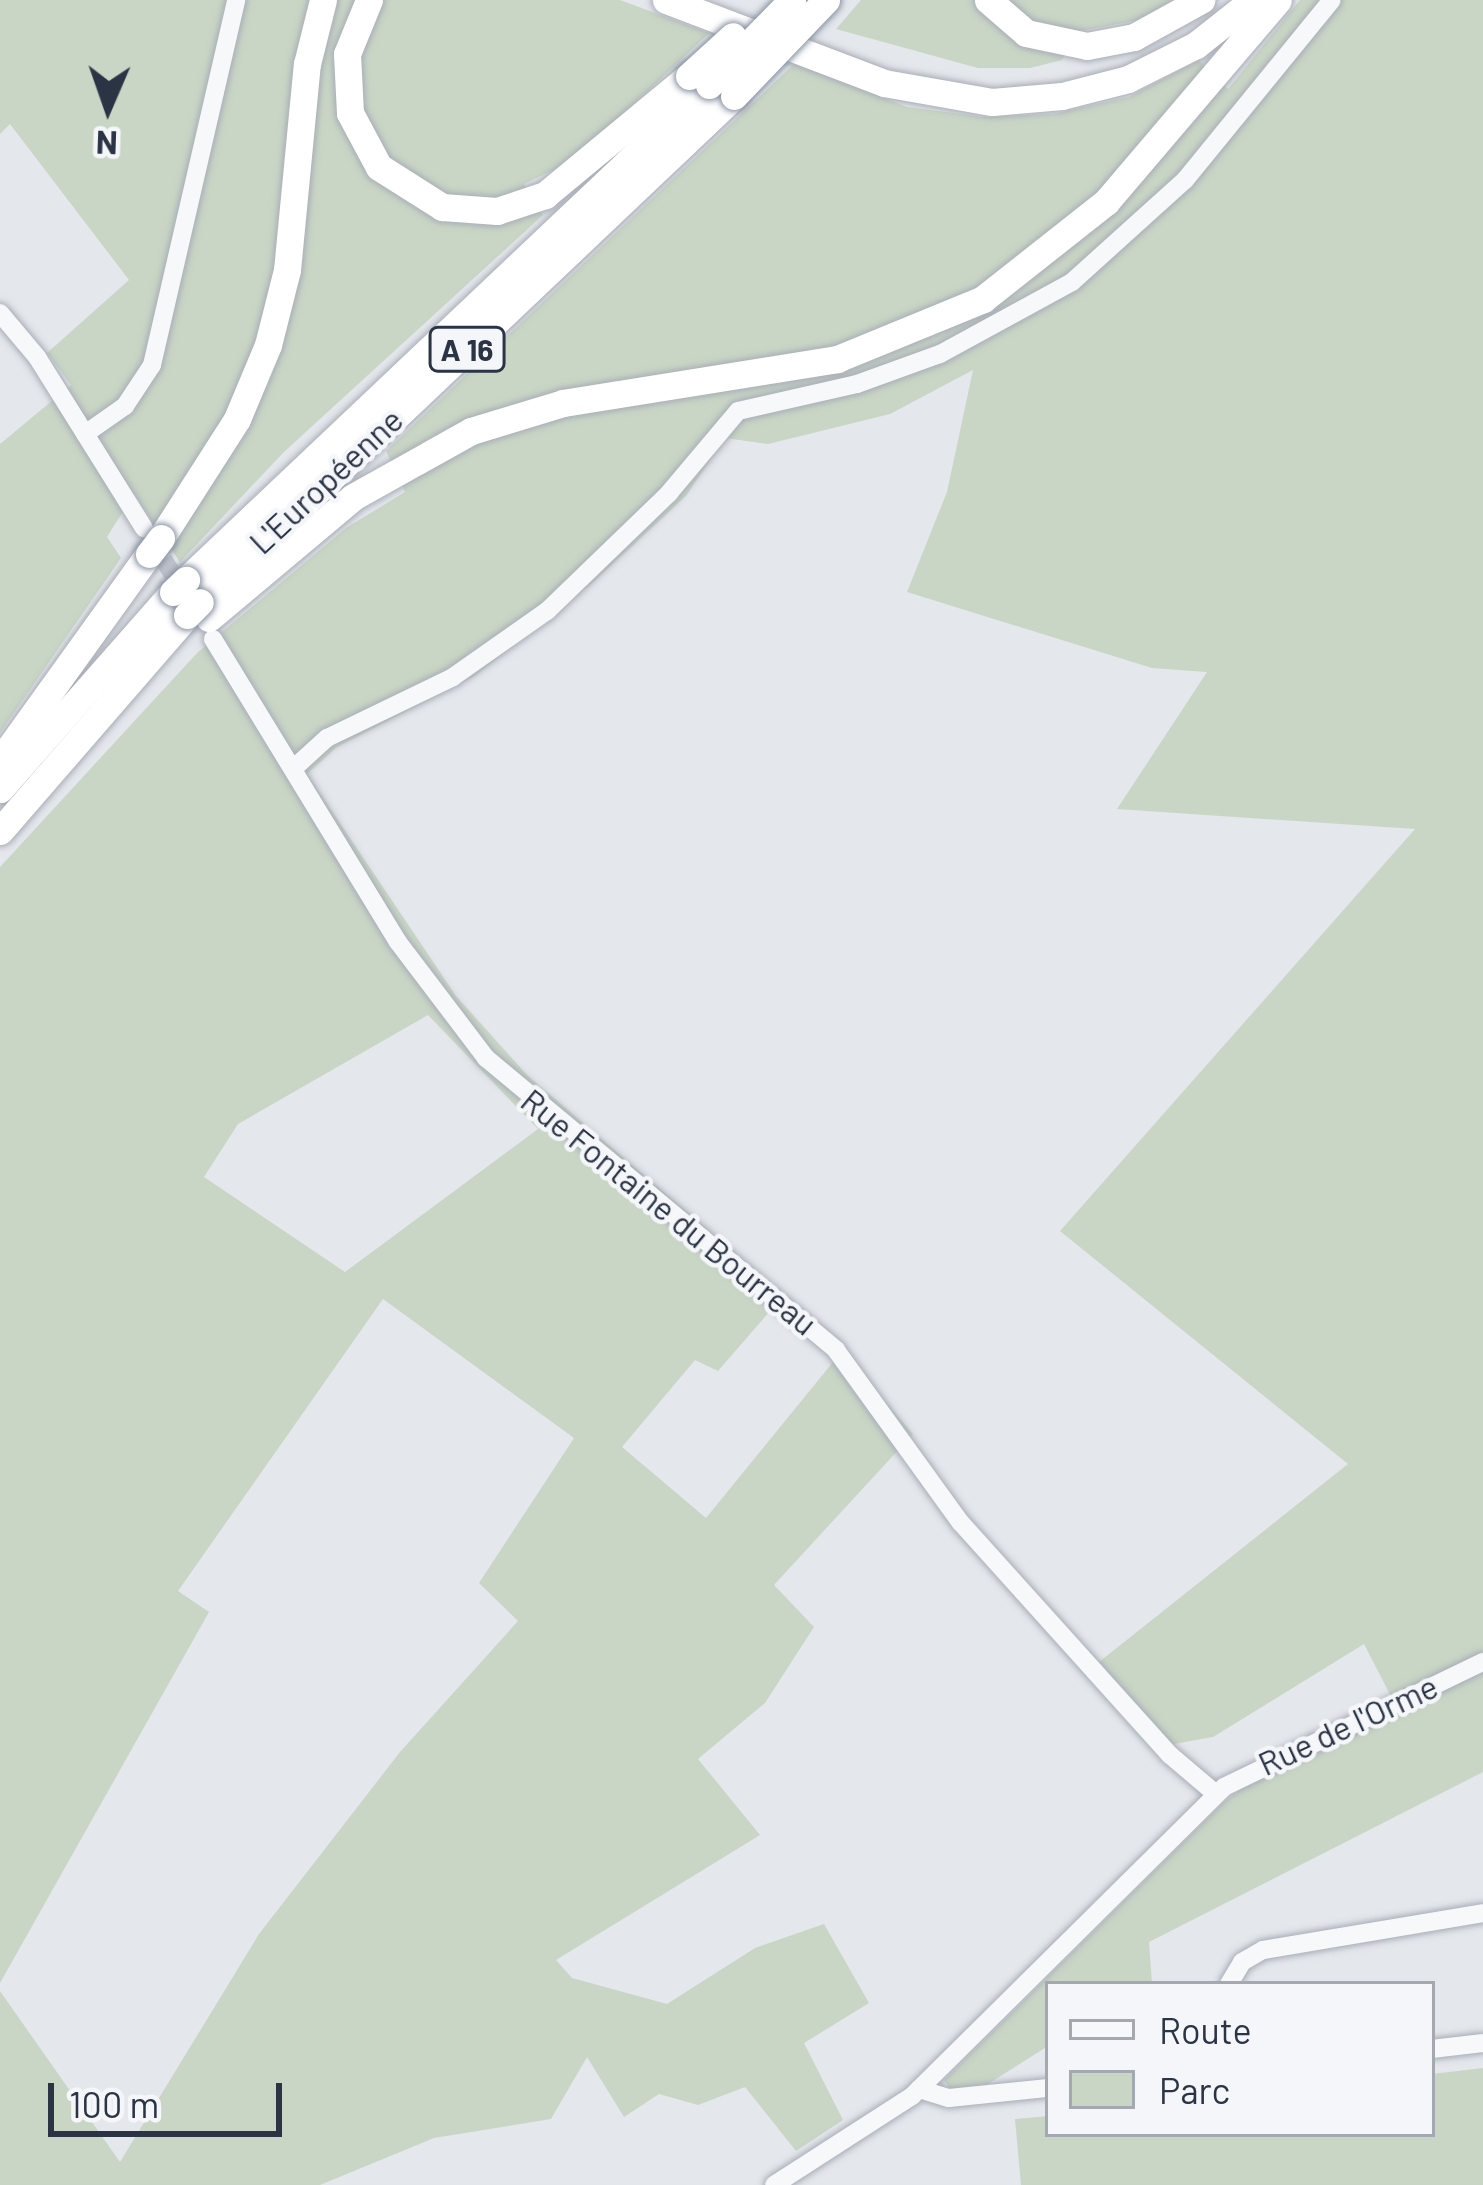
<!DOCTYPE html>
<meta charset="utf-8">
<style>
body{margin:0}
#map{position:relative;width:1483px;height:2185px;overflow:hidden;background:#e4e7ec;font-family:Barlow,sans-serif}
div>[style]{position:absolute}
.green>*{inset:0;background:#c9d6c5}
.minor-tunnel>*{height:18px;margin-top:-9px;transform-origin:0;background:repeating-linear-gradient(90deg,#bfc3cb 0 18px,transparent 0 27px)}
.roads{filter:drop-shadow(0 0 3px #a9aeb7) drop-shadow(0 0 3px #a9aeb7)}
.minor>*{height:18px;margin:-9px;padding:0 9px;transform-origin:9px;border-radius:9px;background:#f7f8fa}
.highway>*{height:27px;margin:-13.5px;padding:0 13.5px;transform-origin:13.5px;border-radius:13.5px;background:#fff}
.bridges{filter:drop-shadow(0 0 3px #8b94a3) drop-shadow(0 0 3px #8b94a3)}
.highway-bridge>*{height:27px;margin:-13.5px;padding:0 13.5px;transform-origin:13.5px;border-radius:13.5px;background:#fff}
span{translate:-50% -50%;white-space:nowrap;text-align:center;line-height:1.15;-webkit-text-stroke:9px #f4f6f9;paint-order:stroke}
.shield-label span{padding:3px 9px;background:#f4f6f9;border:3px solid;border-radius:9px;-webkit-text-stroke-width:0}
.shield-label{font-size:30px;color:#2b3445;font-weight:700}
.street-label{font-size:33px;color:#2b3445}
.legend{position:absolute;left:1045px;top:1981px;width:390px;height:156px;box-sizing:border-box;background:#f4f6f9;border:3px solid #a4a8b1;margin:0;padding:15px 21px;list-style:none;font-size:36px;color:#2b3445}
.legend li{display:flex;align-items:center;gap:24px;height:60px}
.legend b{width:60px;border:3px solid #a4a8b1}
.north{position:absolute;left:48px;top:48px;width:120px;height:120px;-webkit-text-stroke:9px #f4f6f9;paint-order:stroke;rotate:182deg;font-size:33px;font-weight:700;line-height:48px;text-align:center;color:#2b3445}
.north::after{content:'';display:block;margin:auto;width:42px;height:54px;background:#2b3445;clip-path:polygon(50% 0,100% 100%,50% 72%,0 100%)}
.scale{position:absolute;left:48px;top:2083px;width:234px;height:54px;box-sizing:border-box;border:6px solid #2b3445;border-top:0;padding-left:15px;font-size:36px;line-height:42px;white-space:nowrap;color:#2b3445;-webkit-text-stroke:9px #f4f6f9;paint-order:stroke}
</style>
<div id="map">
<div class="green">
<div style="clip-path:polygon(0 0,620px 0,709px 33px,576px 159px,524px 184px,543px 215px,284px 452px,180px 562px,134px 494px,107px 537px,121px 558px,0 733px,0 444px,71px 385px,47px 353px,129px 280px,10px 124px,0 134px)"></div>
<div style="clip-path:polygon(861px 0,1176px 0,1139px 20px,1080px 31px,1062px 60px,1030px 68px,978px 68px,836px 29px)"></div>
<div style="clip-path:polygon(evenodd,1300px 0,1483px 0,1483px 1772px,1149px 1942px,1152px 1984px,1048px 1984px,1048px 2046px,980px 2089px,951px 2091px,944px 2080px,1225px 1801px,1255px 1779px,1399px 1712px,1364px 1644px,1213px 1737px,1168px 1745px,1099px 1662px,1348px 1464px,1060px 1231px,1415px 829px,1117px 809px,1207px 672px,1152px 668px,907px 592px,947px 492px,973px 370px,890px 414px,768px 444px,725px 438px,686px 496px,590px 585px,475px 676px,337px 747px,307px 774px,456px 996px,527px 1075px,784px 1295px,718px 1371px,695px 1360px,622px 1447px,706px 1518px,842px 1351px,913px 1434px,774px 1585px,814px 1627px,765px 1703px,698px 1759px,760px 1835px,556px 1960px,572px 1978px,667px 2004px,755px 1948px,824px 1924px,869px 2003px,804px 2043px,843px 2120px,796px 2151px,745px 2087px,698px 2105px,659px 2094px,624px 2117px,587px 2057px,551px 2119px,434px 2138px,320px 2185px,0 2185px,0 1991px,120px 2162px,259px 1934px,400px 1752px,518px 1621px,479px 1583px,574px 1438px,383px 1299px,178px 1591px,209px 1612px,0 1983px,0 867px,197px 653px,346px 528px,405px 492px,386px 451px,795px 63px,907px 107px,984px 117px,1053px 114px,1129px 97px,1199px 60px,1228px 89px,1300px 0,428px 1015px,538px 1129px,345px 1272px,204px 1177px,238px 1124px,428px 1015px)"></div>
<div style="clip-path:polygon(1483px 2068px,1483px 2185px,1021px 2185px,1015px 2119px,1048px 2116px,1048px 2134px,1432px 2134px,1432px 2074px)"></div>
</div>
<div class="minor-tunnel">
<div style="left:149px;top:537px;width:69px;rotate:57.5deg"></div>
</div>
<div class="roads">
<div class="minor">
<div style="left:0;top:313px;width:57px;rotate:49.9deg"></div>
<div style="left:37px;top:357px;width:202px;rotate:58deg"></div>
<div style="left:85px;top:434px;width:49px;rotate:-35deg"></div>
<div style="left:125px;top:406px;width:49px;rotate:-56.6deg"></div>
<div style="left:152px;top:365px;width:375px;rotate:-77deg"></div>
<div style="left:213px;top:639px;width:355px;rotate:58.6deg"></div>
<div style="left:398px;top:942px;width:146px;rotate:52.8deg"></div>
<div style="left:486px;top:1058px;width:456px;rotate:39.8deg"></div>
<div style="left:836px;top:1350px;width:213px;rotate:54.2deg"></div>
<div style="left:961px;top:1523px;width:312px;rotate:48deg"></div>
<div style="left:1170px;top:1755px;width:60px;rotate:40.3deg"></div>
<div style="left:294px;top:768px;width:45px;rotate:-42.3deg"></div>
<div style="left:327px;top:738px;width:140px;rotate:-25.8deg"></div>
<div style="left:453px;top:677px;width:115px;rotate:-35.1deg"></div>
<div style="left:547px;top:611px;width:170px;rotate:-44deg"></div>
<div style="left:669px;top:493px;width:107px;rotate:-49.9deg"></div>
<div style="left:738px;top:411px;width:122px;rotate:-12.8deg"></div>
<div style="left:857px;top:384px;width:88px;rotate:-19.9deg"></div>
<div style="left:940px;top:354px;width:150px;rotate:-28.6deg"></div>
<div style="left:1072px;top:282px;width:152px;rotate:-42.1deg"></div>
<div style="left:1185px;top:180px;width:232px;rotate:-50.8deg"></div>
<div style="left:1229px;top:1984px;width:26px;rotate:-59deg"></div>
<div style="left:1242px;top:1962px;width:24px;rotate:-30deg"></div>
<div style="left:1263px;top:1950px;width:223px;rotate:-9.5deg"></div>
<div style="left:1432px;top:2049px;width:51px;rotate:-6.7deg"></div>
<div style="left:919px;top:2089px;width:31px;rotate:17deg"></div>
<div style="left:949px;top:2098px;width:100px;rotate:-5.8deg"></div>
<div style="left:774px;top:2185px;width:164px;rotate:-32.8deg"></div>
<div style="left:912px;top:2096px;width:439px;rotate:-44.7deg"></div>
<div style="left:1224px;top:1787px;width:288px;rotate:-25.8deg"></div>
</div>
<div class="highway">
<div style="left:369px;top:0;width:58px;rotate:112.2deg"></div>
<div style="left:347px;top:54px;width:59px;rotate:87.1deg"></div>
<div style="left:350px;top:113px;width:61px;rotate:61.8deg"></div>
<div style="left:379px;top:167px;width:75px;rotate:32.4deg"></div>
<div style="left:442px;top:207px;width:55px;rotate:4.2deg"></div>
<div style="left:497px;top:211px;width:51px;rotate:-18.4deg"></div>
<div style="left:545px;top:195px;width:187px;rotate:-39.6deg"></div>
<div style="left:666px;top:0;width:233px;rotate:20.8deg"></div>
<div style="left:884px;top:83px;width:110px;rotate:10deg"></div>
<div style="left:992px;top:102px;width:70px;rotate:-4.9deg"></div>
<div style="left:1062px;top:96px;width:68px;rotate:-14.4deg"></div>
<div style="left:1128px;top:79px;width:76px;rotate:-26.6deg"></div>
<div style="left:1196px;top:45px;width:73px;rotate:-38.3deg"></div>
<div style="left:988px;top:0;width:50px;rotate:41deg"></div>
<div style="left:1026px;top:33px;width:62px;rotate:12deg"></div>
<div style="left:1087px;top:46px;width:48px;rotate:-10.8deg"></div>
<div style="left:1134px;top:37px;width:77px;rotate:-28.9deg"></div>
<div style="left:161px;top:538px;width:141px;rotate:-57.4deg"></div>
<div style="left:237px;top:419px;width:80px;rotate:-67.3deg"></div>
<div style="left:268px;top:345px;width:77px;rotate:-75.8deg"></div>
<div style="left:287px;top:270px;width:207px;rotate:-84.5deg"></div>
<div style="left:307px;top:64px;width:66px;rotate:-76deg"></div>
<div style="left:186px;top:580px;width:720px;rotate:-43.42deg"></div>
<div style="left:200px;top:602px;width:736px;rotate:-43.46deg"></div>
<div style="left:209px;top:618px;width:188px;rotate:-40deg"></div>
<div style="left:353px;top:497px;width:135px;rotate:-29.2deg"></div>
<div style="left:471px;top:431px;width:96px;rotate:-16.9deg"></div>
<div style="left:563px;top:403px;width:278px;rotate:-9.1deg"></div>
<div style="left:837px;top:359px;width:158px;rotate:-22.3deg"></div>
<div style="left:983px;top:299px;width:157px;rotate:-38.3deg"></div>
<div style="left:1106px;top:202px;width:265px;rotate:-49.6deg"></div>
<div style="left:0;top:761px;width:255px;rotate:-54.3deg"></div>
<div style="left:0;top:789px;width:262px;rotate:-48.7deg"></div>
<div style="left:0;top:831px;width:286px;rotate:-49.1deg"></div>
</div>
</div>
<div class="bridges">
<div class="highway-bridge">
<div style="left:689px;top:76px;width:59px;rotate:-42.3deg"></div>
<div style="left:709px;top:85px;width:119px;rotate:-45.7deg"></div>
<div style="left:734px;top:96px;width:133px;rotate:-46.2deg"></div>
<div style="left:149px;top:554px;width:20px;rotate:-53deg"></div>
<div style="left:173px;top:592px;width:18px;rotate:-43deg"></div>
<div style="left:187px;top:615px;width:18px;rotate:-45deg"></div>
</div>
</div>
<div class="shield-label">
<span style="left:467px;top:349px">A 16</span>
</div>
<div class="street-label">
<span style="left:326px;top:481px;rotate:-43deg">L'Européenne</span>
<span style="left:669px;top:1212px;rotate:39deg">Rue Fontaine du Bourreau</span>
<span style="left:1348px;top:1725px;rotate:-25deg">Rue de l'Orme</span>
</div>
<ul class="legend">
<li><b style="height:15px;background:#f7f8fa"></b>Route</li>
<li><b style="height:33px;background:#c9d6c5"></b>Parc</li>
</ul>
<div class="north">N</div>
<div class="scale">100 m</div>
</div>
